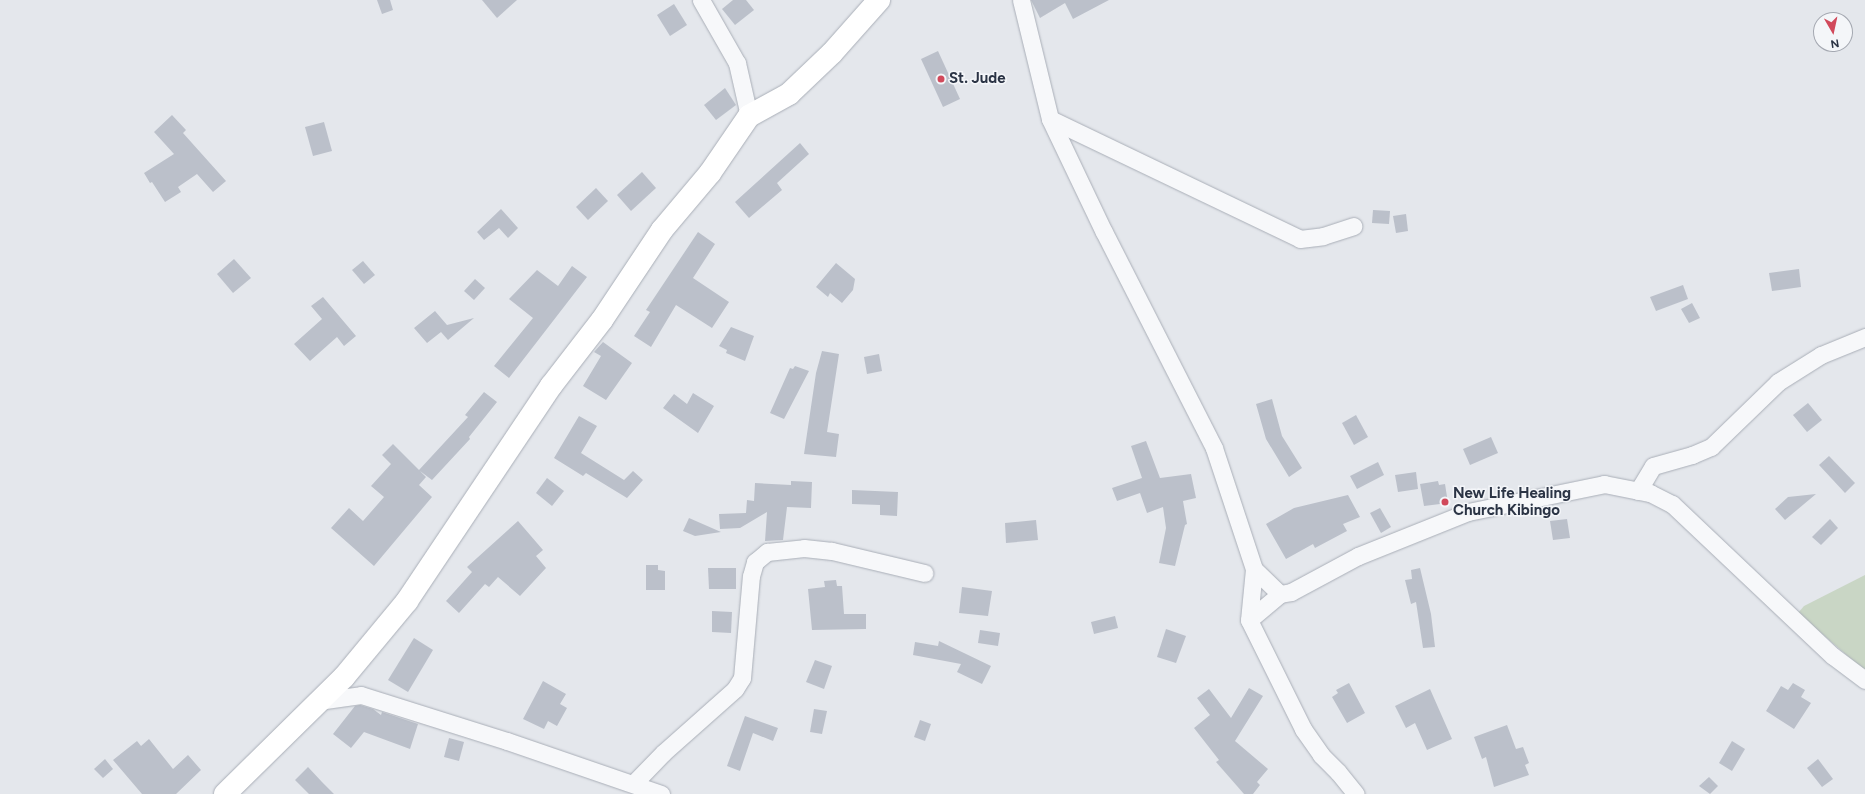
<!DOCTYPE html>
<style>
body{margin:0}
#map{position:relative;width:1865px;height:794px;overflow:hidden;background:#e4e7ec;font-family:Figtree,sans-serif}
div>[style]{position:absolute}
.green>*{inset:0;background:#c9d6c5}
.building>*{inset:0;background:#bbc0ca}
.roads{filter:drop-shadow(0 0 1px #a9aeb7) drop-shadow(0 0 1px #a9aeb7)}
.minor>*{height:17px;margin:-8.5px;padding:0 8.5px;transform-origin:8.5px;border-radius:8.5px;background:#f7f8fa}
.major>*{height:22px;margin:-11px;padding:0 11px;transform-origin:11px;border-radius:11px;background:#fff}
.dots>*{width:11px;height:11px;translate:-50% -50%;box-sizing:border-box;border:2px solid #f4f6f9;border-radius:50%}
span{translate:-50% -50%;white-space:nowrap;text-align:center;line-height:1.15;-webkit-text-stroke:3px #f4f6f9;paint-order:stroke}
.poi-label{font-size:15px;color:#2b3445;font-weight:700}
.left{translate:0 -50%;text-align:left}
.north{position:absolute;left:1813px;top:12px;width:40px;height:40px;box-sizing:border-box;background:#f4f6f9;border:1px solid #a4a8b1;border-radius:50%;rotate:171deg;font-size:11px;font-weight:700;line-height:16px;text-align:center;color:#2b3445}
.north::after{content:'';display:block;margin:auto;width:14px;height:18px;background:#d1495b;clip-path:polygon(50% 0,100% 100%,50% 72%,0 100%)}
</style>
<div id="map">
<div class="green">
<div style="clip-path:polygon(1865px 575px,1865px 671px,1798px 613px,1804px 606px)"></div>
</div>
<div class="building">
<div style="clip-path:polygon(377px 0,390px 0,393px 10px,382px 14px)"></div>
<div style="clip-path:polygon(482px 0,517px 0,497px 18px)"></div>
<div style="clip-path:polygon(733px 0,746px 0,754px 10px,735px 25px,722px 9px)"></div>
<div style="clip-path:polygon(1031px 0,1109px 0,1073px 19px,1065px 3px,1040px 18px)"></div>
<div style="clip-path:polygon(674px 4px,687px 25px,670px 36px,657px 15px)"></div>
<div style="clip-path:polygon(938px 51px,960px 99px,943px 107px,921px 59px)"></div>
<div style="clip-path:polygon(725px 88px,736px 105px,716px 120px,704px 105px)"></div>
<div style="clip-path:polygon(172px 115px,186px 130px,183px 133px,226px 181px,213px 192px,197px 174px,178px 187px,181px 192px,165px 202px,152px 182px,150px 183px,144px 173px,174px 154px,154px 132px)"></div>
<div style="clip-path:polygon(324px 122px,332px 151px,313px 156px,305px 127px)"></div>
<div style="clip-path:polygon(800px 143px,809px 154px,777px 183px,782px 190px,749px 218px,735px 202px)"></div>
<div style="clip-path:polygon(642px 172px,656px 188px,631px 211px,617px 195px)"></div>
<div style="clip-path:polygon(596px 188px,608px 201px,588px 220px,576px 207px)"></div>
<div style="clip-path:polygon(501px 209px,518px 228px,508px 238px,499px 228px,484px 240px,477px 232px)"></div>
<div style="clip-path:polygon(1373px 210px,1390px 211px,1389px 224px,1372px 223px)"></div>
<div style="clip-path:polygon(1406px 214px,1408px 231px,1396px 233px,1393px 216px)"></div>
<div style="clip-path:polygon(698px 232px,715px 244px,693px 278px,729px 302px,712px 328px,676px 305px,651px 347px,634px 336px,650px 312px,646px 310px)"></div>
<div style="clip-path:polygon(234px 259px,251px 278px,233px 293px,217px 274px)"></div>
<div style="clip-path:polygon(363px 261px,375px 275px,364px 284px,352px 270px)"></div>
<div style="clip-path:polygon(836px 263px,855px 279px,853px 290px,842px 303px,830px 293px,828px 297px,816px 287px)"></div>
<div style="clip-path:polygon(572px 266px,587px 277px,509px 378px,494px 366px,533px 318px,509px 299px,537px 270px,558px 286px)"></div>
<div style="clip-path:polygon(1799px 269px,1801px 287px,1772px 291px,1769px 273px)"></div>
<div style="clip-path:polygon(475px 279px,485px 288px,474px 300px,464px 291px)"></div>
<div style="clip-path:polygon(1683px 285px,1688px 299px,1656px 311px,1650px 297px)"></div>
<div style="clip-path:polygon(323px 297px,356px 336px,344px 346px,337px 337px,310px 361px,294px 344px,322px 319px,311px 306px)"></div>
<div style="clip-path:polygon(1692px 303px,1700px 318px,1689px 323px,1681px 309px)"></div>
<div style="clip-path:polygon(435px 311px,447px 325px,474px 318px,448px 340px,441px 332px,427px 343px,414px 328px)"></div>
<div style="clip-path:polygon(731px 327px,754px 336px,745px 361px,726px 353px,727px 350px,719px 346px)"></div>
<div style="clip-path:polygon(603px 342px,632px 363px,606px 400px,583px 386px,601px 356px,594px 352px)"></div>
<div style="clip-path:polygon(822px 351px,839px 354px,827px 432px,839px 434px,836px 457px,804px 454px,816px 373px)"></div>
<div style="clip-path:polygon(879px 354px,882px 371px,867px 374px,864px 357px)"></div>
<div style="clip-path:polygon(795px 366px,809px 371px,784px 419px,770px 413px,790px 368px,793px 369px)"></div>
<div style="clip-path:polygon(484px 392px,497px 402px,469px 437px,470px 439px,432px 480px,420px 471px,426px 477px,419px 485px,432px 497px,374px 566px,331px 528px,349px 508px,363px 521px,384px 497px,371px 486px,391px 464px,382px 455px,393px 444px,419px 470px,468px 417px,465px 415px)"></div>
<div style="clip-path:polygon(693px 393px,714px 406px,698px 433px,663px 408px,674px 394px,687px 404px)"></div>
<div style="clip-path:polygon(1272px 399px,1282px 436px,1302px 468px,1289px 477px,1266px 439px,1256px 404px)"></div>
<div style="clip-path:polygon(1808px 403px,1822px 420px,1807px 432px,1793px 415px)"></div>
<div style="clip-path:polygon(1356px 415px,1368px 437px,1354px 445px,1342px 423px)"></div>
<div style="clip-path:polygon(579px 416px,597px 426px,581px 453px,624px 480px,633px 471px,643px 480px,627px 498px,586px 473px,583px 476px,554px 458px)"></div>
<div style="clip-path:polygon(1491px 437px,1498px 453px,1470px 465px,1463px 449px)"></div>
<div style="clip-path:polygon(1146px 441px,1160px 478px,1191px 474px,1196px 498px,1183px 501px,1187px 524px,1185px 525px,1175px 566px,1159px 563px,1166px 528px,1163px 507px,1147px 513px,1140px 493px,1117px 501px,1112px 488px,1142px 478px,1131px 446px)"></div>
<div style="clip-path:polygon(1829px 456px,1855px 483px,1845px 493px,1819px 465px)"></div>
<div style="clip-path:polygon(1378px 462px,1384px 475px,1357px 489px,1350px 476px)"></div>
<div style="clip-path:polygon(1416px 472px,1418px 489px,1398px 492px,1395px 475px)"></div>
<div style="clip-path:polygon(547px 478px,564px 491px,552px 506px,536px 493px)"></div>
<div style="clip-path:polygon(791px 481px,812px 482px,811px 508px,787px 507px,783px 540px,765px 541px,767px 512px,740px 528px,720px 529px,719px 514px,746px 513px,747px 500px,754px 501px,755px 483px,791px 485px)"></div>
<div style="clip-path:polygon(1438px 481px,1439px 485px,1445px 484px,1448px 503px,1424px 506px,1420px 484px)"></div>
<div style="clip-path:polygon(852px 490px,898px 492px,897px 516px,880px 515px,880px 505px,852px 504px)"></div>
<div style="clip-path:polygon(1816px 494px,1785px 520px,1775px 509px,1788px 497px)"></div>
<div style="clip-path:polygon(1348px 495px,1360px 517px,1343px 524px,1347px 531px,1315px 548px,1313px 544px,1286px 559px,1266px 524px,1294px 508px)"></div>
<div style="clip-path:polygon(1380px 508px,1391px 527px,1381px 533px,1370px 513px)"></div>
<div style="clip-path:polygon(689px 518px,721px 532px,695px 536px,683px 531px)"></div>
<div style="clip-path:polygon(1567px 519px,1570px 538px,1553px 540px,1550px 521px)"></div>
<div style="clip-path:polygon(1830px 519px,1838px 528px,1821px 545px,1812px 537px)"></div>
<div style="clip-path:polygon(1036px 520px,1038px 540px,1006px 543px,1005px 523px)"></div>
<div style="clip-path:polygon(518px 521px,543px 550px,536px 556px,546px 568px,520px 596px,498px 577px,489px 587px,485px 584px,459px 613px,446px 601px,472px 572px,467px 567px)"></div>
<div style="clip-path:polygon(646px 565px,658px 565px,658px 570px,665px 571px,665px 590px,646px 590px)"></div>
<div style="clip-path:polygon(708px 568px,736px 568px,736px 589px,709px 589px)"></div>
<div style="clip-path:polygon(1420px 568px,1431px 614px,1435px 647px,1423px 648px,1416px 602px,1411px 604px,1405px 580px,1412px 579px,1411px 570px)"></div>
<div style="clip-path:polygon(836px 580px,837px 586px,842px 586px,844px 614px,866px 614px,866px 629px,812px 630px,808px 589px,825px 587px,824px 581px)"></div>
<div style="clip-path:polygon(962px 587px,992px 591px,988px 616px,959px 613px)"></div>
<div style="clip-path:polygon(712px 611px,732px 612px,731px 633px,712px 632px)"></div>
<div style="clip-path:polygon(1115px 616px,1118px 628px,1094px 634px,1091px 622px)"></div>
<div style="clip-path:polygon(1166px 629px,1186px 636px,1176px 663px,1157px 657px)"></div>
<div style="clip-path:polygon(980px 630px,1000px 633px,998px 646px,978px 643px)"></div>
<div style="clip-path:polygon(414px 638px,433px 650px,408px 692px,388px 680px)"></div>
<div style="clip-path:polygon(939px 641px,991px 666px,982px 684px,957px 672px,961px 664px,913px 655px,915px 642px,938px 646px)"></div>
<div style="clip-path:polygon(815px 660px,832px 666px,824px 689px,806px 682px)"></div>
<div style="clip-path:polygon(543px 681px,566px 694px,560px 704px,567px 708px,557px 726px,548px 721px,544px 729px,523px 719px)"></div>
<div style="clip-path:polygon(1349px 683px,1365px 713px,1347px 723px,1332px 697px,1338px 693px,1336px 690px)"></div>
<div style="clip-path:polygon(1793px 683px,1805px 690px,1801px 697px,1811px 703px,1794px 729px,1766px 711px,1781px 686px,1788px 690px)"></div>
<div style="clip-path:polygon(1249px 688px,1263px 696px,1235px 741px,1268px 769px,1257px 782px,1260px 785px,1253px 794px,1244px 794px,1216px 762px,1219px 760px,1194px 728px,1210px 715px,1197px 698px,1209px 689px,1231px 718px)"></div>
<div style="clip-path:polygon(1430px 689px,1452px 739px,1427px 750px,1415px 723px,1406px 728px,1395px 706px)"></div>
<div style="clip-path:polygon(360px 705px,373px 709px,381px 715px,382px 712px,418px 724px,410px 749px,364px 732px,351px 748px,333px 734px,355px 706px)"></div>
<div style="clip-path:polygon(814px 709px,827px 711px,822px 734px,810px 732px)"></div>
<div style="clip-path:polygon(745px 716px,778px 728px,773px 741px,753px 733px,740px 771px,727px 766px)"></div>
<div style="clip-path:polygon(920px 720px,931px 724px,925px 741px,914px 737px)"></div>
<div style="clip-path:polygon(1507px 725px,1516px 749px,1523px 747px,1529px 763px,1525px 765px,1529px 775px,1494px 787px,1486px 757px,1482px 759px,1474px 737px)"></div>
<div style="clip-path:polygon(449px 738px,464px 742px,459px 761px,444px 757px)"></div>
<div style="clip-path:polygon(149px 739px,173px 769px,188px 755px,201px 770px,176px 794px,142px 794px,113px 760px,137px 741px,141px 746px)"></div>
<div style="clip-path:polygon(1732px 741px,1745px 749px,1732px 771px,1719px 763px)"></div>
<div style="clip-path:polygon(105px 759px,113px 769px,103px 778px,94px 769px)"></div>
<div style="clip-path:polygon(1818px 759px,1833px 779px,1822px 787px,1807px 768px)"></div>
<div style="clip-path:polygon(308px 767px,322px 782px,334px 794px,309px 794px,295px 780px)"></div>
<div style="clip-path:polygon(1709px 777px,1718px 786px,1710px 794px,1699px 786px)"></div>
</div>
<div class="roads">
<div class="minor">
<div style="left:701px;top:0;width:73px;rotate:60.3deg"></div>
<div style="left:737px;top:63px;width:54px;rotate:77.2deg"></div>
<div style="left:1021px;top:0;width:122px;rotate:76.3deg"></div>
<div style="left:1050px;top:119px;width:125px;rotate:64.5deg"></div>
<div style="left:1104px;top:232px;width:242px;rotate:63deg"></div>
<div style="left:1214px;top:448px;width:127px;rotate:71.7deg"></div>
<div style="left:1254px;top:569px;width:36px;rotate:44deg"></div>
<div style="left:1280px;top:594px;width:11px;rotate:-10deg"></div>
<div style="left:1291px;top:592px;width:76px;rotate:-28.2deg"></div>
<div style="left:1358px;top:556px;width:118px;rotate:-21.8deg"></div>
<div style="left:1468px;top:512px;width:139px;rotate:-11.6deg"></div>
<div style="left:1604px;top:484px;width:47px;rotate:11.1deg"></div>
<div style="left:1650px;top:493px;width:25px;rotate:27deg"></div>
<div style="left:1672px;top:504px;width:221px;rotate:43.4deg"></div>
<div style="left:1833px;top:656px;width:40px;rotate:37deg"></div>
<div style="left:1050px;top:119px;width:277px;rotate:25.6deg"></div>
<div style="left:1300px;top:239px;width:23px;rotate:-7deg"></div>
<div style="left:1323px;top:236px;width:32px;rotate:-18deg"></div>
<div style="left:1638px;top:491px;width:29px;rotate:-59deg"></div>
<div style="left:1653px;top:466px;width:41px;rotate:-15.8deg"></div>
<div style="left:1692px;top:455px;width:21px;rotate:-23deg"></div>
<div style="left:1711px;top:447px;width:93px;rotate:-44.1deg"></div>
<div style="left:1778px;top:382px;width:51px;rotate:-32.1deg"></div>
<div style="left:1821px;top:355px;width:48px;rotate:-22.2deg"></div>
<div style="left:1280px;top:594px;width:40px;rotate:140deg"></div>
<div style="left:1249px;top:620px;width:122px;rotate:63.6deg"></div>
<div style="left:1303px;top:729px;width:32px;rotate:55deg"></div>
<div style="left:1321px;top:755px;width:24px;rotate:45deg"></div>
<div style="left:1338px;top:772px;width:28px;rotate:51deg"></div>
<div style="left:1249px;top:620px;width:51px;rotate:-84.4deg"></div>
<div style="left:318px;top:701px;width:43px;rotate:-7.9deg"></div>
<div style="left:361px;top:695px;width:153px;rotate:17.5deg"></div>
<div style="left:507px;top:741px;width:163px;rotate:19deg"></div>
<div style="left:634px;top:783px;width:42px;rotate:-46deg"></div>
<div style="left:663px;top:753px;width:96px;rotate:-41.6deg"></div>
<div style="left:735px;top:689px;width:13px;rotate:-58deg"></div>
<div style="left:742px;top:678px;width:102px;rotate:-85deg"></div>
<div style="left:751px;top:576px;width:15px;rotate:-74deg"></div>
<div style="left:755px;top:562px;width:16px;rotate:-40deg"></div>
<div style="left:767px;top:552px;width:37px;rotate:-6deg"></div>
<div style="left:804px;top:548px;width:28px;rotate:6deg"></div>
<div style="left:832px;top:551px;width:95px;rotate:13.4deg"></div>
</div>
<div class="major">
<div style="left:225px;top:794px;width:167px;rotate:-44.5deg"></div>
<div style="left:344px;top:677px;width:99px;rotate:-50.3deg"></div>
<div style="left:407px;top:601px;width:259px;rotate:-56.2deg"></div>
<div style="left:551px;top:386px;width:83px;rotate:-52.3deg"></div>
<div style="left:602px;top:320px;width:108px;rotate:-56.3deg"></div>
<div style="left:662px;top:230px;width:75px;rotate:-49.9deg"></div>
<div style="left:710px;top:173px;width:69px;rotate:-55.6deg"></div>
<div style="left:749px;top:116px;width:46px;rotate:-28.8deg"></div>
<div style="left:789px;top:94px;width:59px;rotate:-43.6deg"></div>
<div style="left:832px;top:53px;width:71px;rotate:-48.4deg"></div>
</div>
</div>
<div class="dots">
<div style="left:941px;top:79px;background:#d1495b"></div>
<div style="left:1445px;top:502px;background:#d1495b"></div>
</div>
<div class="poi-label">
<span class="left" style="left:949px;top:79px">St. Jude</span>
<span class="left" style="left:1453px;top:502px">New Life Healing<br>Church Kibingo</span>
</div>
<div class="north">N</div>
</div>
